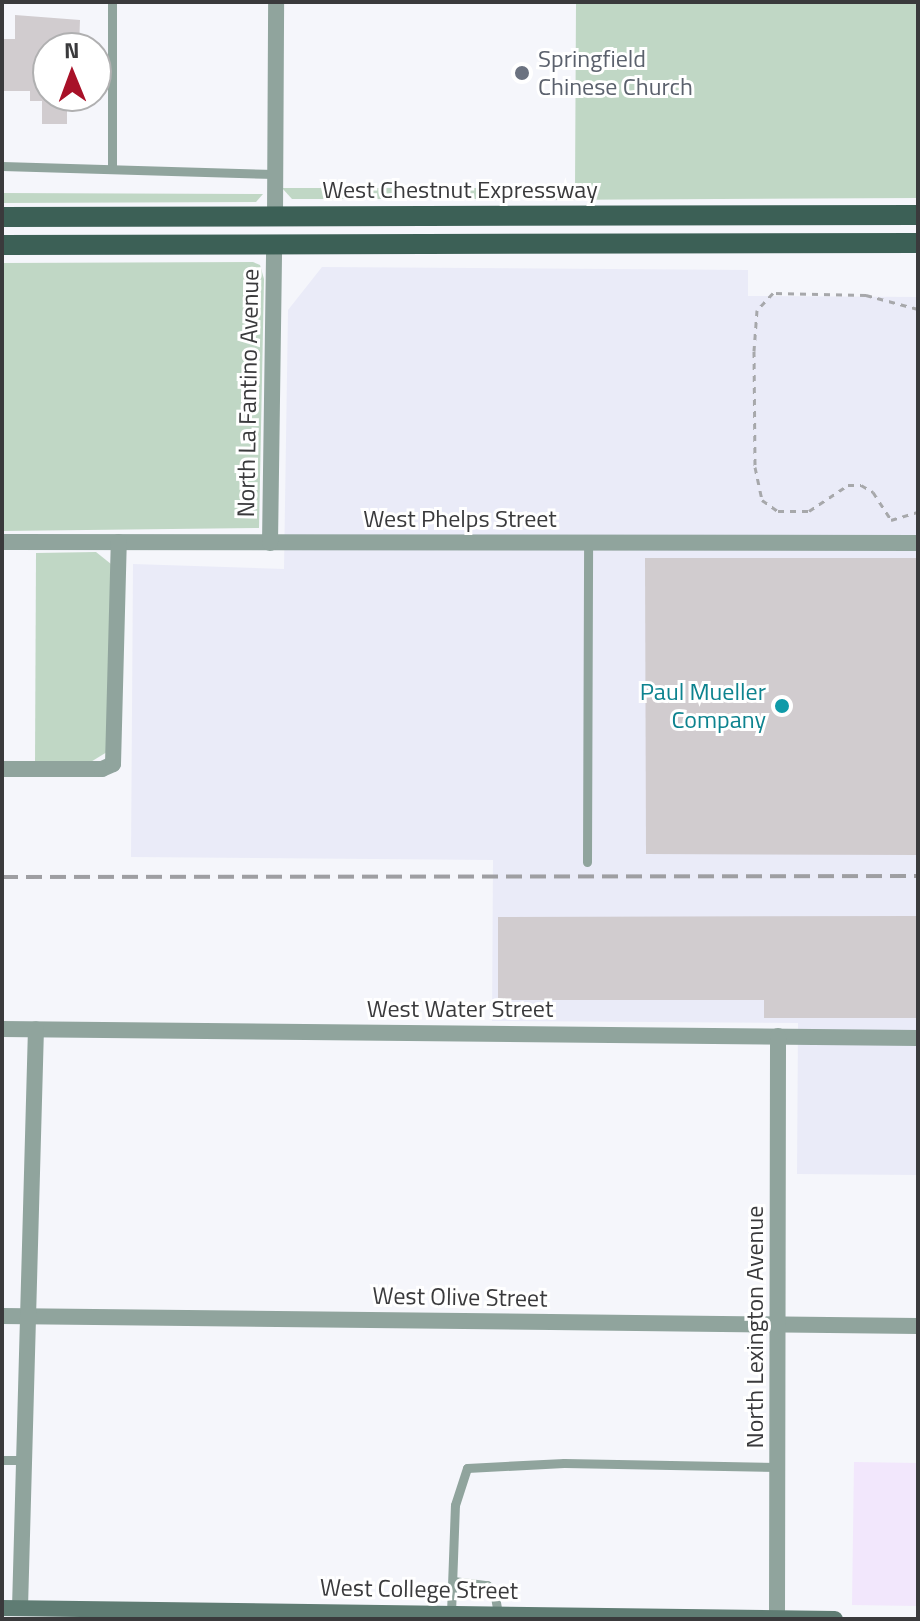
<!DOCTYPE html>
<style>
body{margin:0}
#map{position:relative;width:920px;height:1621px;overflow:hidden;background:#f5f6fb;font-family:"Titillium Web",sans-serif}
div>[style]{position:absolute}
.commercial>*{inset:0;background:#f2e7fc}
.built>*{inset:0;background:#eaebf8}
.green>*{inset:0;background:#c0d7c5}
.building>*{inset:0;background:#d1cccf}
.path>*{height:3px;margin-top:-1.5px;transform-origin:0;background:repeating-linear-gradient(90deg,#a7a8ab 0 6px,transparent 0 12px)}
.lane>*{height:9px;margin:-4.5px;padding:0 4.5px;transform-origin:4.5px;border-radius:4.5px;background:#90a49d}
.street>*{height:16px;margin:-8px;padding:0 8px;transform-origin:8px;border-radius:8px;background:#90a49d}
.secondary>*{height:16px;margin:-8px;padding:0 8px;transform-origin:8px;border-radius:8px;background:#5f7c73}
.primary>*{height:20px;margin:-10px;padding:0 10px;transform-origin:10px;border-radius:10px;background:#3c6056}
.rail>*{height:4px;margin-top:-2px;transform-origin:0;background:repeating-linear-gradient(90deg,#9e9ea2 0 16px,transparent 0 24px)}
.dots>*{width:22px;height:22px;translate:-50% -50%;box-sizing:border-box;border:4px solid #fff;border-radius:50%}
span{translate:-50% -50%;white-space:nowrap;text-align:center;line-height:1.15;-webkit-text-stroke:6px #fff;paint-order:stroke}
.worship-label{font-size:24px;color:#5b616d}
.left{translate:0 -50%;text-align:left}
.street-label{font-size:24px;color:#3a3a3c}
.culture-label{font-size:24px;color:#0d838f}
.right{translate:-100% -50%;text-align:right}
.frame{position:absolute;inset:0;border:4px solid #3a3a3c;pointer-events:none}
.north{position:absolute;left:32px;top:32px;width:80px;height:80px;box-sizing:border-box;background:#fff;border:2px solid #b0b0b1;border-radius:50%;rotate:359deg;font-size:22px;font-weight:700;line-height:32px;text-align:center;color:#3a3a3c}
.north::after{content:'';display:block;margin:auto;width:28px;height:36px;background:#a81128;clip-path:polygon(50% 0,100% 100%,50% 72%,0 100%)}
</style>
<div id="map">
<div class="commercial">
<div style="clip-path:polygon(854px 1462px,918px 1463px,918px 1606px,852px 1605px)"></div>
</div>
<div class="built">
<div style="clip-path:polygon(322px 267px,748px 270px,748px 296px,918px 297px,918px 1175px,797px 1174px,798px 1023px,492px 1021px,493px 860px,131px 857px,133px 564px,284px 569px,288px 310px)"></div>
</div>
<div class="green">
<div style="clip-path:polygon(576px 2px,918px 2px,918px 198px,537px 200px,528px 188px,575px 188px)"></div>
<div style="clip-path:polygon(282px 188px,513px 188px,507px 199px,292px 199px)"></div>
<div style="clip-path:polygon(2px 193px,263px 194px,256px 202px,2px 203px)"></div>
<div style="clip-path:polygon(253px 262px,260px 265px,264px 279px,259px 528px,2px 531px,2px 263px)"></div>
<div style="clip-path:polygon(96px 552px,111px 564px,107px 752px,89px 763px,35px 765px,36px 553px)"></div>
</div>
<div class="building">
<div style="clip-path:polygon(15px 15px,80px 20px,79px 48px,48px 48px,48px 96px,67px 96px,67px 124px,42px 124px,42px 101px,30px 101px,30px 91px,2px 91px,2px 39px,15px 39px)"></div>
<div style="clip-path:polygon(645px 558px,918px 558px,918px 855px,646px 854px)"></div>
<div style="clip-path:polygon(918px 916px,918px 1018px,764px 1018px,764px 1000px,498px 1000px,498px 917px)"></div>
</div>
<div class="path">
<div style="left:918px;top:309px;width:54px;rotate:-164.9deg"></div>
<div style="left:866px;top:295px;width:93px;rotate:-178.8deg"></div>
<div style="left:773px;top:293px;width:23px;rotate:133deg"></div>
<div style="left:757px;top:310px;width:41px;rotate:94.2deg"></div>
<div style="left:754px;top:351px;width:116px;rotate:89.5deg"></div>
<div style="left:755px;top:467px;width:34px;rotate:78deg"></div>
<div style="left:762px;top:500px;width:19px;rotate:35deg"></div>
<div style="left:778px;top:511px;width:31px"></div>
<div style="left:809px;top:511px;width:47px;rotate:-33.7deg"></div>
<div style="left:848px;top:485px;width:13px"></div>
<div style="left:861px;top:485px;width:14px;rotate:30deg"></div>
<div style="left:873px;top:492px;width:33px;rotate:57deg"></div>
<div style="left:891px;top:520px;width:28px;rotate:-17deg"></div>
</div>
<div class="lane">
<div style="left:112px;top:2px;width:166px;rotate:90deg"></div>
<div style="left:2px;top:166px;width:273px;rotate:1.7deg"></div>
<div style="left:587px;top:862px;width:319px;rotate:-89.8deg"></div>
<div style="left:2px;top:1460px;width:23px"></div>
<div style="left:453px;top:1581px;width:34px;rotate:7deg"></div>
<div style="left:487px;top:1585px;width:9px;rotate:41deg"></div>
<div style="left:494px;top:1591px;width:23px;rotate:80deg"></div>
<div style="left:451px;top:1613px;width:108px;rotate:-87.9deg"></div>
<div style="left:455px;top:1505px;width:39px;rotate:-72deg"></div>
<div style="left:467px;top:1468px;width:97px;rotate:-3deg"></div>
<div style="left:564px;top:1463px;width:214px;rotate:1.1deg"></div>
</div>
<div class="street">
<div style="left:275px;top:217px;width:215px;rotate:-89.7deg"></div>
<div style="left:2px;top:542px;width:916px;rotate:0.06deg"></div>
<div style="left:270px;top:543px;width:299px;rotate:-89.2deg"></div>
<div style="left:2px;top:769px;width:100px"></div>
<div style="left:102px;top:769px;width:12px;rotate:-24deg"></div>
<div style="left:113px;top:764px;width:222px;rotate:-88.5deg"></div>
<div style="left:2px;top:1029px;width:916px;rotate:0.56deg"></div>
<div style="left:2px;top:1316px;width:916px;rotate:0.63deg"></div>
<div style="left:20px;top:1608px;width:579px;rotate:-88.42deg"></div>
<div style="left:777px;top:1619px;width:583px;rotate:-89.9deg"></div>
</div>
<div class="secondary">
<div style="left:2px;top:1608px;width:833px;rotate:0.76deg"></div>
</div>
<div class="primary">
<div style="left:2px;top:217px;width:916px;rotate:-0.13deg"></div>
<div style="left:2px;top:245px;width:916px;rotate:-0.13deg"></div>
</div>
<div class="rail">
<div style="left:2px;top:877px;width:916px;rotate:-0.06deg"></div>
</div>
<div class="dots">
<div style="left:522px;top:73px;background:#6b7280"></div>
<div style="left:782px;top:706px;background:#0f9aa8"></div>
</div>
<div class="worship-label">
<span class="left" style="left:538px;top:73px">Springfield<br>Chinese Church</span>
</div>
<div class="street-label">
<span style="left:460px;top:190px">West Chestnut Expressway</span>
<span style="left:248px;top:393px;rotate:-89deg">North La Fantino Avenue</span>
<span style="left:460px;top:519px">West Phelps Street</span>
<span style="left:460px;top:1009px">West Water Street</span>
<span style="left:460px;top:1297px;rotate:1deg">West Olive Street</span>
<span style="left:755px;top:1327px;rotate:-90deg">North Lexington Avenue</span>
<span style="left:419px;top:1589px;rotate:1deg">West College Street</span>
</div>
<div class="culture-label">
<span class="right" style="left:766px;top:706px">Paul Mueller<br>Company</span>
</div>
<div class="frame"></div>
<div class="north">N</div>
</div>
